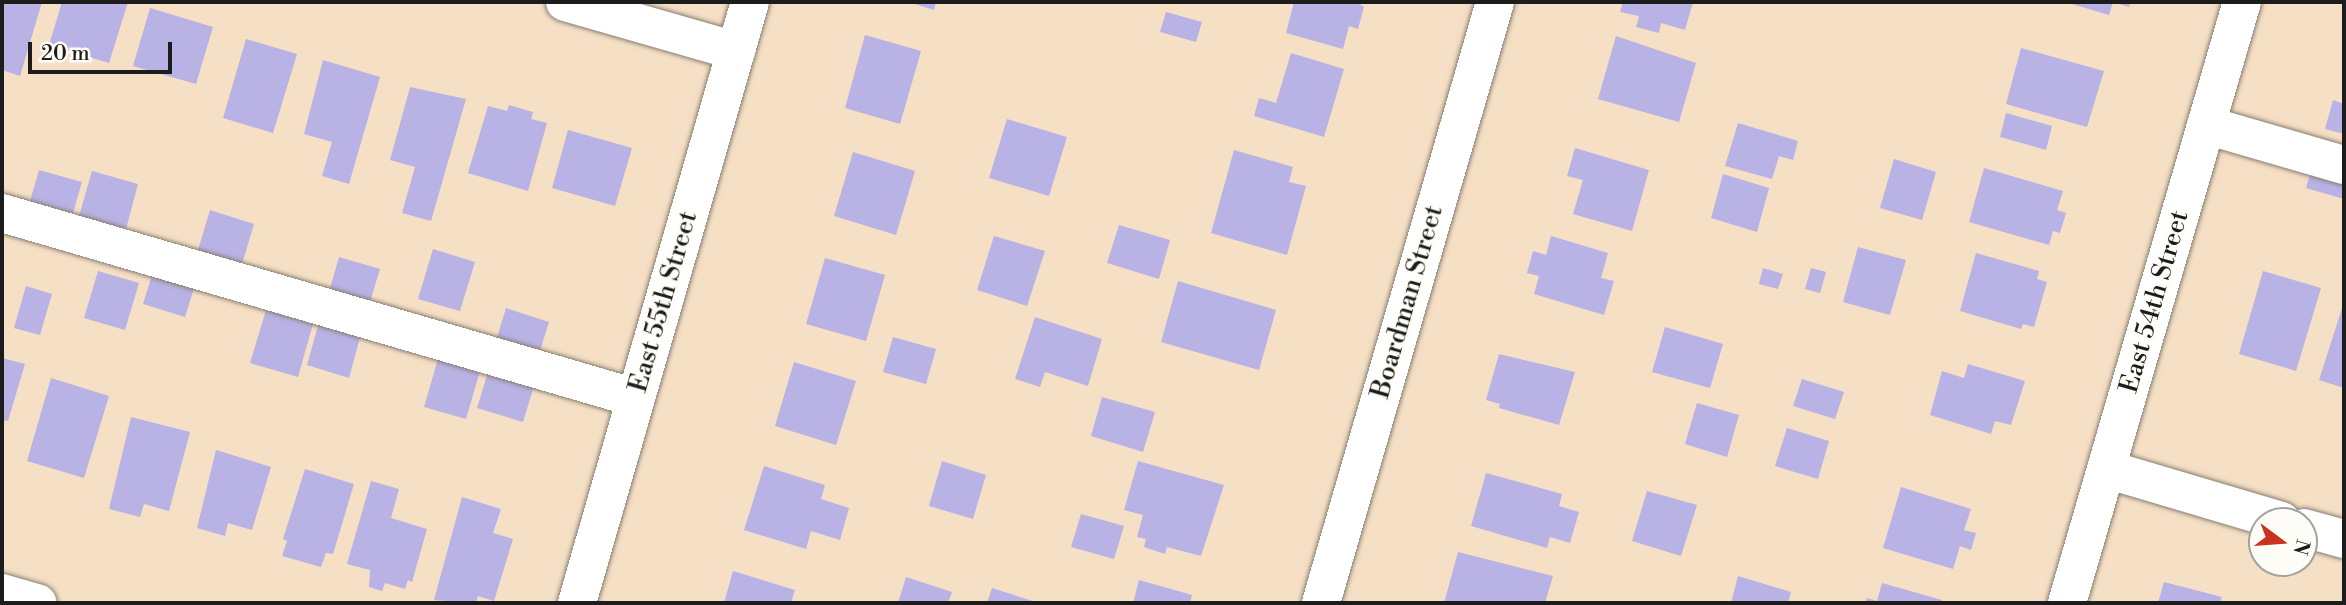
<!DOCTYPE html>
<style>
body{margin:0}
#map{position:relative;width:2346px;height:605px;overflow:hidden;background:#f5dfc5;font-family:"Libre Bodoni",serif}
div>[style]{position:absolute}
.building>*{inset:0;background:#b9b2e5}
.roads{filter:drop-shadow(0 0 2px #887e70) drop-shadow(0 0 2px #887e70)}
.minor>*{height:38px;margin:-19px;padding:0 19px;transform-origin:19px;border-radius:19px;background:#fff}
span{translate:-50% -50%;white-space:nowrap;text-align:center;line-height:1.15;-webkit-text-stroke:5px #fdfcf7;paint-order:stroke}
.street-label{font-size:26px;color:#1c1c1c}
.frame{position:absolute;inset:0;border:4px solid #1c1c1c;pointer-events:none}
.north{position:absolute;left:2248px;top:507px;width:70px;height:70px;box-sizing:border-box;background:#fdfcf7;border:2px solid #a3a29f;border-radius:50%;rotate:106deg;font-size:19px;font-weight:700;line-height:28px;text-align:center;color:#1c1c1c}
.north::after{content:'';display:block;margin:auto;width:24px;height:32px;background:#c8321e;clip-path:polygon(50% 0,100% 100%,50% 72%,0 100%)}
.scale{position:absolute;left:28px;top:42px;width:144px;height:32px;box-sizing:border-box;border:4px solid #1c1c1c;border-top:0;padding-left:9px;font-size:21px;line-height:24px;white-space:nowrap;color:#1c1c1c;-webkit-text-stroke:5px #fdfcf7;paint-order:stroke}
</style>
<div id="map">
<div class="building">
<div style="clip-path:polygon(2px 2px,42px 2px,20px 76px,2px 70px)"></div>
<div style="clip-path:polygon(62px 2px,128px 2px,109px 63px,49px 45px)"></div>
<div style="clip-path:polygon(908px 2px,936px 2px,934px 10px)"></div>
<div style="clip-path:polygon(1294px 2px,1357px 2px,1364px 7px,1358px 29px,1349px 26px,1343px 49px,1286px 33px)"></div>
<div style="clip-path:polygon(1623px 2px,1693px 2px,1685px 30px,1661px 23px,1659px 33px,1636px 27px,1639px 16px,1620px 12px)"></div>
<div style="clip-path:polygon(2065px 2px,2130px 2px,2129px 7px,2113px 2px,2109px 15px)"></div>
<div style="clip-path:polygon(150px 8px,213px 27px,196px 84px,133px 66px)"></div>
<div style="clip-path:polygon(1166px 12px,1202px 22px,1196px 42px,1160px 32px)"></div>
<div style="clip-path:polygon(865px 35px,921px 51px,900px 124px,845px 108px)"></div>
<div style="clip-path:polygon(1616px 36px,1696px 63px,1679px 122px,1598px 99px)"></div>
<div style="clip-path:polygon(246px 39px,297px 54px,273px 133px,223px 118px)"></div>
<div style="clip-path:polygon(2021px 48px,2104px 71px,2087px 127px,2006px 104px)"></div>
<div style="clip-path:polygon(1291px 53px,1344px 69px,1324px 137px,1254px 116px,1259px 98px,1276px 103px)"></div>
<div style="clip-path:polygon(323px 60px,380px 77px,349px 184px,322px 176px,332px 142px,304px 134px)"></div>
<div style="clip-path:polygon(410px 87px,466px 99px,431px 221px,402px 213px,415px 167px,390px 160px)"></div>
<div style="clip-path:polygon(2333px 100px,2344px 104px,2344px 134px,2325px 129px)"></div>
<div style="clip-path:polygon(509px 105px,533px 112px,531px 119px,547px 123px,528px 191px,468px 173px,488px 106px,507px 111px)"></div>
<div style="clip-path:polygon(2006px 113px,2052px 126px,2046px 150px,2000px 137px)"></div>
<div style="clip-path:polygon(1007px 119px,1067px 137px,1049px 196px,989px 178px)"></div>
<div style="clip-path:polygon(1738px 123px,1798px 141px,1793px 160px,1779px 156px,1772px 179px,1725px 166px)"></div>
<div style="clip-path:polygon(568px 130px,632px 148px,615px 206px,552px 188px)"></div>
<div style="clip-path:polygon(1575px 148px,1649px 170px,1632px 231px,1573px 214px,1583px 180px,1567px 176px)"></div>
<div style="clip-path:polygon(1234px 150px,1293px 167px,1289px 182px,1306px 186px,1287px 255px,1211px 233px)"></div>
<div style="clip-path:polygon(853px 152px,915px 171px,896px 235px,834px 216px)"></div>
<div style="clip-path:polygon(1894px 159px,1936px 172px,1922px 220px,1880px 208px)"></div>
<div style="clip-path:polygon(2313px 163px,2344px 172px,2344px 199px,2306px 188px)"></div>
<div style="clip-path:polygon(1984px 168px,2063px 191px,2057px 210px,2066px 213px,2060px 233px,2053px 231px,2049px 245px,1969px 222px)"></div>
<div style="clip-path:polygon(39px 170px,82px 182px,73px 213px,30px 201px)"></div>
<div style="clip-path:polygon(92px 171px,138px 184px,126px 229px,79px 216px)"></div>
<div style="clip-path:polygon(1723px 174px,1769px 188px,1757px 232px,1711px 218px)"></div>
<div style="clip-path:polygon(210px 210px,254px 224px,242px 264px,198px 250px)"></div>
<div style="clip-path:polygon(1119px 225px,1170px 240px,1159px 279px,1107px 263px)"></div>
<div style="clip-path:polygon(994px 236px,1045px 251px,1027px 306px,977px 290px)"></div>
<div style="clip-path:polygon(1551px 236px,1608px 253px,1601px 278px,1614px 281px,1604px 315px,1534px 294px,1539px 276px,1527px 273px,1533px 251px,1546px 255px)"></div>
<div style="clip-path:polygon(1858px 247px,1906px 260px,1890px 315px,1843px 302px)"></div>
<div style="clip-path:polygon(433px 249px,475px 262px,460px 311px,418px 299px)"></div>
<div style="clip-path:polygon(1976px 253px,2039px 271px,2037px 279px,2047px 282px,2034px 327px,2023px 324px,2021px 329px,1960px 311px)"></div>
<div style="clip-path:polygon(339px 257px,380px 269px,369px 305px,329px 292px)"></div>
<div style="clip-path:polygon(825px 258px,885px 275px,866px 341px,806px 324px)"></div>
<div style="clip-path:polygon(1763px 268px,1783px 274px,1778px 289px,1759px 284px)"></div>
<div style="clip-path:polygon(1811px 268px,1826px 272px,1820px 293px,1805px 289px)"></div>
<div style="clip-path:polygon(98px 271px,139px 283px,125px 330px,84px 318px)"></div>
<div style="clip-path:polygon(2263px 271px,2321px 288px,2296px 371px,2239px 354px)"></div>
<div style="clip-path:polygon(153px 272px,195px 285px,185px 317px,143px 304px)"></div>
<div style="clip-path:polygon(1178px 281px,1276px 310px,1259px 370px,1161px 342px)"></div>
<div style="clip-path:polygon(26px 286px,52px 294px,40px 335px,14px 328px)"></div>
<div style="clip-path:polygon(2344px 302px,2344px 388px,2319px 380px)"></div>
<div style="clip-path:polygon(506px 308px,549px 322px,539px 354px,496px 341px)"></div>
<div style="clip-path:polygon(266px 310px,313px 324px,298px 377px,250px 363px)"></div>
<div style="clip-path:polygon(1035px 317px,1102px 339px,1088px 386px,1045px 372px,1040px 387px,1015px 379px)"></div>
<div style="clip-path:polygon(319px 322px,361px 334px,349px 378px,307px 365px)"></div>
<div style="clip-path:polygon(1665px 327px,1723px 344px,1710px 388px,1652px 372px)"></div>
<div style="clip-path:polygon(893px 337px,936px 349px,926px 384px,883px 372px)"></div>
<div style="clip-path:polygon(1499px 354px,1575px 372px,1559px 425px,1499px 408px,1500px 404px,1486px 400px)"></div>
<div style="clip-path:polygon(2px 358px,25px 364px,8px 421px,2px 420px)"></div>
<div style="clip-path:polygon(438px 359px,480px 371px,466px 419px,424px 407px)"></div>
<div style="clip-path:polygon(794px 362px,856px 381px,836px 445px,775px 426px)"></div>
<div style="clip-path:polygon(1968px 364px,2025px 381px,2011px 425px,1995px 421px,1991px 434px,1930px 415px,1942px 371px,1964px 378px)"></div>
<div style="clip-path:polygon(488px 372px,534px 386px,523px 422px,477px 408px)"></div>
<div style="clip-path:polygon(51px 378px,109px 396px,84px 478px,27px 461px)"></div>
<div style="clip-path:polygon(1802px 379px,1844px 392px,1835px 419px,1793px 406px)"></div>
<div style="clip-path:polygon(1102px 397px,1155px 412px,1143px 452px,1091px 436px)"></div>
<div style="clip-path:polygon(1697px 403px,1739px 415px,1727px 457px,1685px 444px)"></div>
<div style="clip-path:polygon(131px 417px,190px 432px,169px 511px,144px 504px,140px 517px,109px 509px)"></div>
<div style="clip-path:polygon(1787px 428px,1829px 441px,1818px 479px,1775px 466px)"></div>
<div style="clip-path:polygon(216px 450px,271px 467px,252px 530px,228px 523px,225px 536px,197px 528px)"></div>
<div style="clip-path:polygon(942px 461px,986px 475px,973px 519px,929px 506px)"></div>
<div style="clip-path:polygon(1138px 461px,1224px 485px,1201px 556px,1167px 547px,1165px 554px,1144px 547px,1146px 539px,1137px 537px,1143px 515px,1124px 510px)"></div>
<div style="clip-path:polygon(764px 466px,825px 485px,821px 499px,849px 508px,840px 540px,811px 531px,806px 549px,744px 530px)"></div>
<div style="clip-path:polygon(305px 469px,354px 484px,333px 554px,326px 553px,321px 567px,282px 556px,287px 541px,283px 539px)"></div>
<div style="clip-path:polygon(1486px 473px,1562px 494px,1559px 506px,1579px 512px,1570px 543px,1550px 537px,1547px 548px,1471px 526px)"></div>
<div style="clip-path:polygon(371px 481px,399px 489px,391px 518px,427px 529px,412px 582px,408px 580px,405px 589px,385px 583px,382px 591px,369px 587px,370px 570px,347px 564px)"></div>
<div style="clip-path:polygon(1901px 487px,1971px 509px,1964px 530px,1976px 533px,1971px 550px,1960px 546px,1953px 569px,1883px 548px)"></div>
<div style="clip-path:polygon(1647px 491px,1697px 505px,1681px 556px,1632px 541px)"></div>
<div style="clip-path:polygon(462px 497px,501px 509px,493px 533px,513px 539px,494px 601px,478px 596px,476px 603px,434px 600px)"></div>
<div style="clip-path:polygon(1081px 514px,1124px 526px,1114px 559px,1071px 547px)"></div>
<div style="clip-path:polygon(1458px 552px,1553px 576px,1545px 603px,1444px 603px)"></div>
<div style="clip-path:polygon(733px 571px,795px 590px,791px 603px,724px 603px)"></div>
<div style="clip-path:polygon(1738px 576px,1791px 592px,1788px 603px,1731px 603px)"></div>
<div style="clip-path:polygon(906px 577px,952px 592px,948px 603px,898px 603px)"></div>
<div style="clip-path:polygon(1139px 580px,1192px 595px,1190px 603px,1133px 603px)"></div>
<div style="clip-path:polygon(2164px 582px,2222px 597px,2220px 603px,2158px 603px)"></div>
<div style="clip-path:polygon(1882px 583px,1942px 600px,1941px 603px,1865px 603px,1867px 598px,1877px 601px)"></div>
<div style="clip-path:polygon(992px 588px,1039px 603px,987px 603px)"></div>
</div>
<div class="roads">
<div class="minor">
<div style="left:565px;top:2px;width:178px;rotate:16deg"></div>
<div style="left:2206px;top:125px;width:144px;rotate:16.2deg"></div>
<div style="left:2px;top:213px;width:660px;rotate:16.27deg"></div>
<div style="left:2106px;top:469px;width:183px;rotate:16.5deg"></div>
<div style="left:2304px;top:528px;width:41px;rotate:15.4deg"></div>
<div style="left:2px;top:593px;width:37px;rotate:16deg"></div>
<div style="left:577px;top:603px;width:625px;rotate:-73.94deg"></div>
<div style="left:1321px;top:603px;width:626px;rotate:-73.85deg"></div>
<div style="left:2067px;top:603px;width:626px;rotate:-73.77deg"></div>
</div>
</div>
<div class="street-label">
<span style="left:664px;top:302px;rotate:-74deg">East 55th Street</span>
<span style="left:1408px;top:302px;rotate:-74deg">Boardman Street</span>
<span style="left:2155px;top:302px;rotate:-74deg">East 54th Street</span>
</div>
<div class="frame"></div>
<div class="north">N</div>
<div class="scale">20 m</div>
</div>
